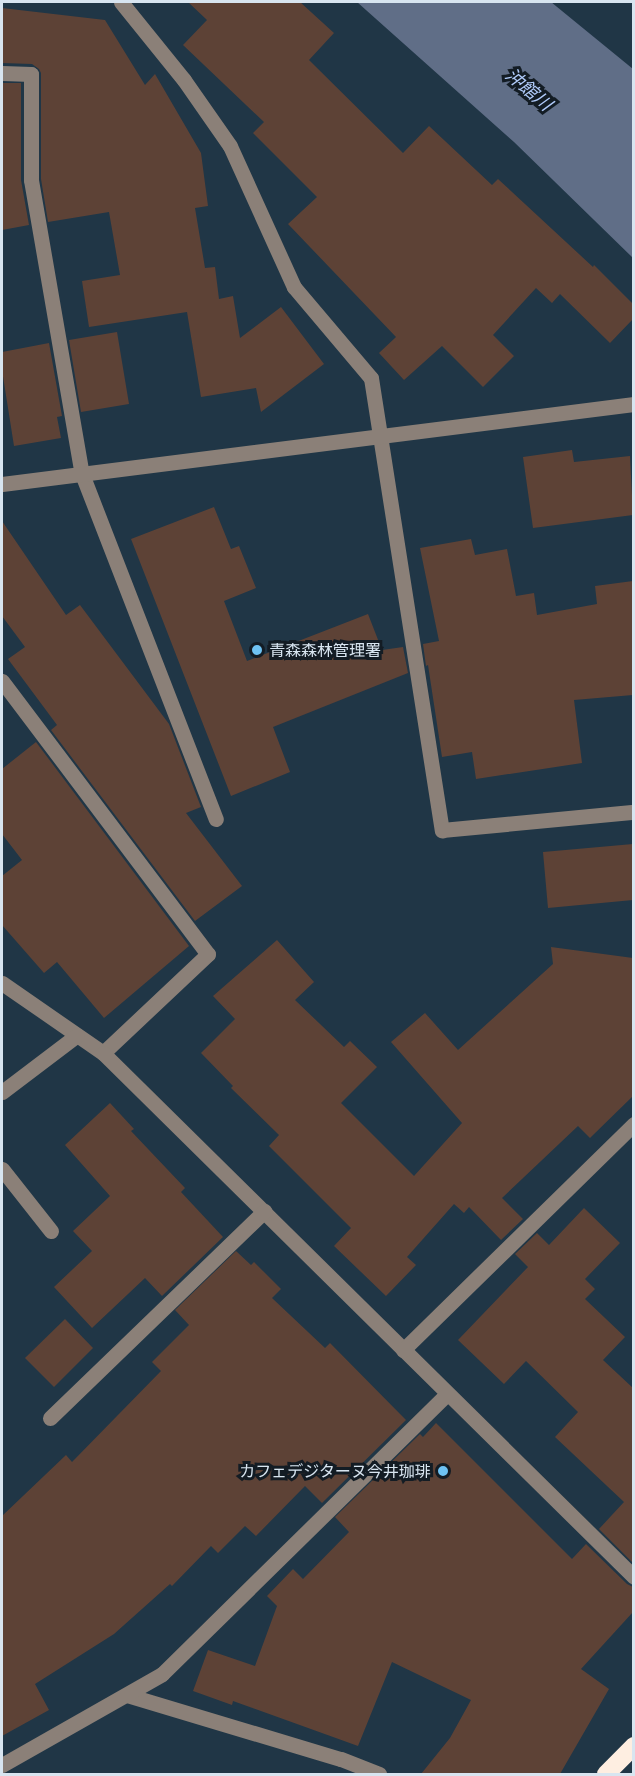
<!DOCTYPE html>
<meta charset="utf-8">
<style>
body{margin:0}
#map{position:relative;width:635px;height:1776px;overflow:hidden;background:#203646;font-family:Lato,"Noto Sans JP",sans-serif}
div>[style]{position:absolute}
.water>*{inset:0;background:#606e87}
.building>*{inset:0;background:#5d4236}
.minor>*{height:15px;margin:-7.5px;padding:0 7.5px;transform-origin:7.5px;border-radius:7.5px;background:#8b8078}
.highway>*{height:18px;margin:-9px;padding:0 9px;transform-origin:9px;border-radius:9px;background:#feeee1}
.dots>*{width:16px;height:16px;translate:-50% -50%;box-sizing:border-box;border:3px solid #131c24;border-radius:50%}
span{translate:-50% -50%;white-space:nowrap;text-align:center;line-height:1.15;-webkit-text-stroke:6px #131c24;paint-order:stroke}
.poi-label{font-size:16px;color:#d8e5f0}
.left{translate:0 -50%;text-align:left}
.right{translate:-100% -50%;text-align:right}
.water-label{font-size:18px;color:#afcaf9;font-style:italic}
.frame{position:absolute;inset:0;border:3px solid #d8e5f0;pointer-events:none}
</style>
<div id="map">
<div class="water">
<div style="clip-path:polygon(357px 2px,551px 2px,633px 69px,633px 258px,514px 142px)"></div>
</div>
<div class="building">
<div style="clip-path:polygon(188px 2px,300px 2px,334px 33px,309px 60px,403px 153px,429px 126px,492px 185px,498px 179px,593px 267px,594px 265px,633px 304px,633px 319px,610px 343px,560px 294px,552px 303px,536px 288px,493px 335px,514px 356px,483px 387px,442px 346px,404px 380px,379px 353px,396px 337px,288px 224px,317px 197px,253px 133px,264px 122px,183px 45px,207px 20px)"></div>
<div style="clip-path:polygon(2px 8px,105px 20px,145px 85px,155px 74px,201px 153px,208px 206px,195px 208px,205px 268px,215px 267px,219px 299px,233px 296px,240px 338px,281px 307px,324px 364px,261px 412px,256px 388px,201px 397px,187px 312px,89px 327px,82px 281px,120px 275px,109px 212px,48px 222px,41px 179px,41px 73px,39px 69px,32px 64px,2px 63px)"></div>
<div style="clip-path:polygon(2px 83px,21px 83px,21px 180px,29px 225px,2px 230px)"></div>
<div style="clip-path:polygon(117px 332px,129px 404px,81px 412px,69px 340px)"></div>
<div style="clip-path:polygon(49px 343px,62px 416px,57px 417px,61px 438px,14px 446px,2px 370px,2px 352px)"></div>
<div style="clip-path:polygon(572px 450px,574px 462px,630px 456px,633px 515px,533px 528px,523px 457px)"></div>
<div style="clip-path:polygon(214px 507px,231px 549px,239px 546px,256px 588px,224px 601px,247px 661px,368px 614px,382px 650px,403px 647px,408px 673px,273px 727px,290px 772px,231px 796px,131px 539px)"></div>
<div style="clip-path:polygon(2px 521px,66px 615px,80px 605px,169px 724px,201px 807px,186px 813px,242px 886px,195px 921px,51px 730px,57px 725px,8px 659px,25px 647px,2px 616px)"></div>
<div style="clip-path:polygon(471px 539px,475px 555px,507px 549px,516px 596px,534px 593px,537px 615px,597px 604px,595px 586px,633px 581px,633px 695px,574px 700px,582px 763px,476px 779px,472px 752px,442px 757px,428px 665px,426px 666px,423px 644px,439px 641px,420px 548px)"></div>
<div style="clip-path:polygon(36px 742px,189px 946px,104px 1018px,57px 962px,44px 973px,2px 925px,2px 876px,22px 860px,2px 834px,2px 769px)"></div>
<div style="clip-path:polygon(633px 844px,633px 900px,548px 908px,543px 852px)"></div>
<div style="clip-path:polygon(277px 940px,314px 982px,295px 1000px,344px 1047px,350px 1041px,377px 1067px,341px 1103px,414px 1176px,462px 1123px,391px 1042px,425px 1013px,458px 1050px,553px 964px,551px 947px,633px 958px,633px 1096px,590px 1138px,578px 1126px,502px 1198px,523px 1219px,501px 1240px,469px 1207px,464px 1213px,454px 1204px,407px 1257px,416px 1265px,386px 1296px,334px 1246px,351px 1228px,269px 1146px,279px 1135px,231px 1088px,233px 1086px,201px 1053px,235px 1019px,213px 996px)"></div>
<div style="clip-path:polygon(110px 1103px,134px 1129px,131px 1131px,185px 1188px,181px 1192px,223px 1237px,162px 1296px,145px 1278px,92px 1328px,54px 1287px,92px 1251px,73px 1231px,110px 1196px,65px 1145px)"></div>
<div style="clip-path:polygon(584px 1208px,620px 1243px,585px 1279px,595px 1289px,585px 1299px,625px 1337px,603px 1360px,633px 1388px,633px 1563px,599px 1529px,624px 1502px,555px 1437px,578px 1412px,526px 1361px,504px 1384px,458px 1340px,528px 1267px,515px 1254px,537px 1233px,549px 1245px)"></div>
<div style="clip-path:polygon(236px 1251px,251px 1265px,254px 1262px,281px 1289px,272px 1298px,325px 1348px,330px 1343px,406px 1420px,322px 1503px,305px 1486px,256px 1536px,245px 1526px,218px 1553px,211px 1546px,172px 1586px,170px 1584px,114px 1634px,35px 1684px,49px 1710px,2px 1736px,2px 1516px,66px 1455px,72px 1462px,161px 1371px,152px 1362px,189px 1325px,175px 1310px)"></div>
<div style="clip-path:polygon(65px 1319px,93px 1348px,54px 1387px,25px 1358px)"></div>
<div style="clip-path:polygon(436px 1423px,572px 1559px,586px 1544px,627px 1584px,633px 1587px,633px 1612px,581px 1669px,609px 1689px,560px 1774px,421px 1774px,450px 1738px,471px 1700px,392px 1662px,358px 1746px,233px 1701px,232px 1705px,193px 1691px,208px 1650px,255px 1666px,277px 1606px,267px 1596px,293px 1569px,303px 1579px,349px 1532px,335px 1517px,420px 1434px,423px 1437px)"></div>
</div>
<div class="minor">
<div style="left:121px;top:2px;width:100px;rotate:51.1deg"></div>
<div style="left:184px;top:80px;width:80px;rotate:55.1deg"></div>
<div style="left:230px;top:146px;width:155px;rotate:65.6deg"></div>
<div style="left:294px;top:287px;width:119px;rotate:49.8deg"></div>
<div style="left:371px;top:378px;width:458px;rotate:81.1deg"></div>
<div style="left:442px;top:830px;width:193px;rotate:-5.4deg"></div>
<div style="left:2px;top:73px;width:29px;rotate:2deg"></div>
<div style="left:31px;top:74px;width:106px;rotate:90deg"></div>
<div style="left:31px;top:180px;width:298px;rotate:80.2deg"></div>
<div style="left:82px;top:474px;width:370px;rotate:68.8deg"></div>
<div style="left:2px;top:484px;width:637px;rotate:-7.21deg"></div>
<div style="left:2px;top:681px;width:342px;rotate:53deg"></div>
<div style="left:208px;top:954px;width:144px;rotate:136.7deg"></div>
<div style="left:2px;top:983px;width:123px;rotate:34.7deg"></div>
<div style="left:103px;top:1053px;width:746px;rotate:44.62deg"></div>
<div style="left:2px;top:1092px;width:94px;rotate:-37.2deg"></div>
<div style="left:2px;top:1169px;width:79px;rotate:51.7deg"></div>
<div style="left:403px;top:1350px;width:323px;rotate:-44.4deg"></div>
<div style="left:50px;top:1418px;width:298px;rotate:-44deg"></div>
<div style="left:127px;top:1695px;width:223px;rotate:16.7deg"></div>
<div style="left:341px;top:1759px;width:41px;rotate:21.5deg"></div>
<div style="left:2px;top:1765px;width:184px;rotate:-29.6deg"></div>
<div style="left:162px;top:1674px;width:400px;rotate:-44.5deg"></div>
</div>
<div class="highway">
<div style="left:606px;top:1774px;width:40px;rotate:-45deg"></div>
</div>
<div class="dots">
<div style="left:257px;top:650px;background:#6ec2f3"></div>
<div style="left:443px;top:1471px;background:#6ec2f3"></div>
</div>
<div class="poi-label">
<span class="left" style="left:269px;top:650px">青森森林管理署</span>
<span class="right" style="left:431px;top:1471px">カフェデジターヌ今井珈琲</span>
</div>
<div class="water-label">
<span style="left:529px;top:89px;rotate:40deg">沖館川</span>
</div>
<div class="frame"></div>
</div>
